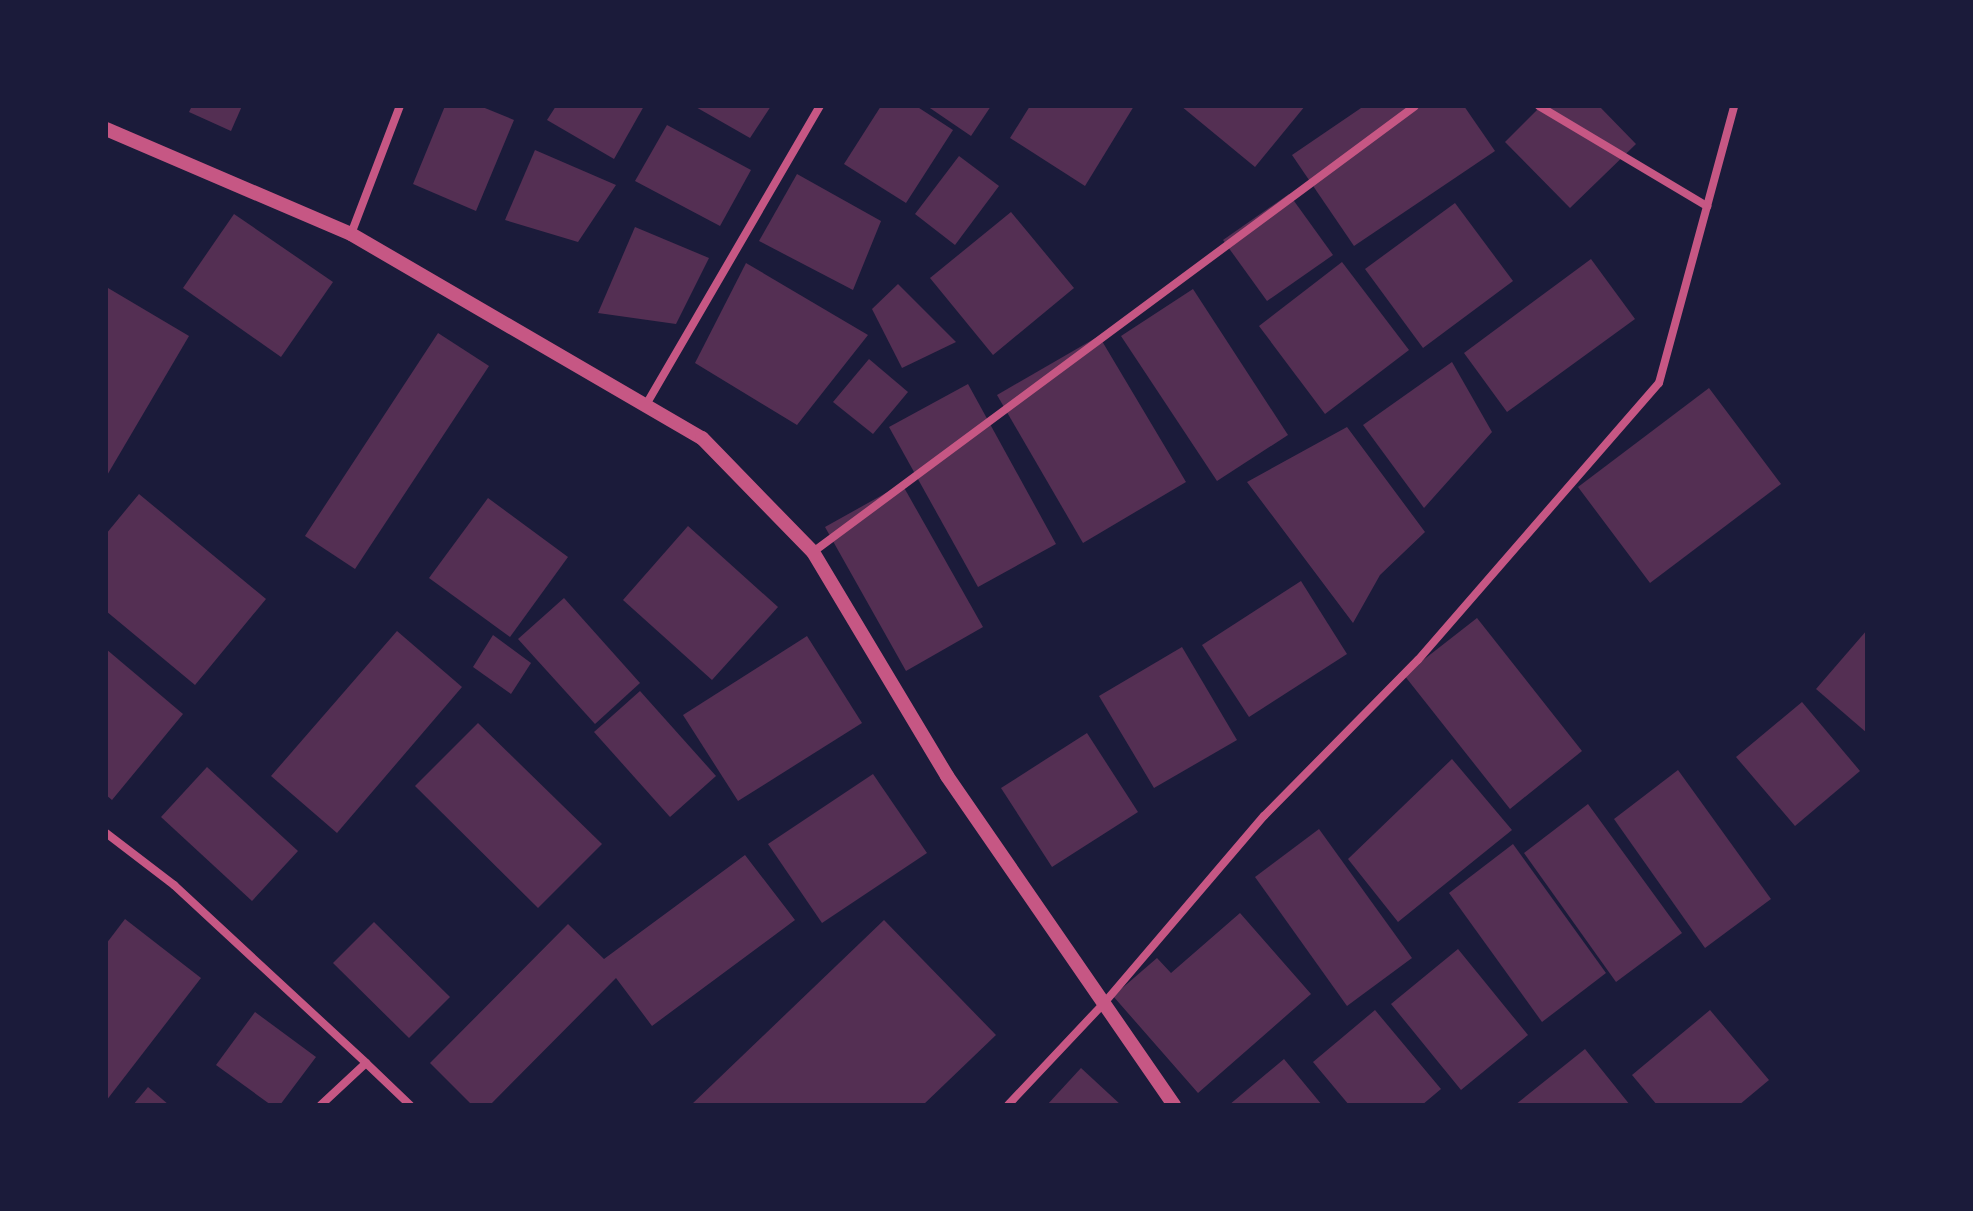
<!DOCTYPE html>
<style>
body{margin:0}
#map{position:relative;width:1973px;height:1211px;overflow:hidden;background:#1b1b3a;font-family:"Public Sans",sans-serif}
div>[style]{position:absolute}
.building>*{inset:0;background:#542f53}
.minor>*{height:8px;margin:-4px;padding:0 4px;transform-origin:4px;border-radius:4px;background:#c65784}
.tertiary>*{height:14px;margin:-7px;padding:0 7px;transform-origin:7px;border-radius:7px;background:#c65784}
span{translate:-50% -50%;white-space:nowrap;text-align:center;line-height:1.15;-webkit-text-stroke:6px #1b1b3a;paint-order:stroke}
.frame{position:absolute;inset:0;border:108px solid #1b1b3a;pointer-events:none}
</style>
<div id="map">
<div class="building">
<div style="clip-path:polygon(192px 106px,242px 106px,231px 131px,189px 112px)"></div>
<div style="clip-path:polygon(445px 106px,480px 106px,514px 120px,476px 211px,413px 184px)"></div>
<div style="clip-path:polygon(556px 106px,644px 106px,614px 159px,547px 120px)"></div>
<div style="clip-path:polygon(694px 106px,771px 106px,750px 138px)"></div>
<div style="clip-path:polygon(881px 106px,916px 106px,953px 130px,906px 203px,844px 164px)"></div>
<div style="clip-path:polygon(927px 106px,991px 106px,971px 136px)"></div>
<div style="clip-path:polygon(1030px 106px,1134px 106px,1085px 186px,1010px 138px)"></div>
<div style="clip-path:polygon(1181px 106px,1305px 106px,1255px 167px)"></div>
<div style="clip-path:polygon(1364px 106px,1464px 106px,1495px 151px,1354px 246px,1292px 155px)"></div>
<div style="clip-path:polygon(1541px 106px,1599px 106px,1636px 144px,1570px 208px,1505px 142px)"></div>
<div style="clip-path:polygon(667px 125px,751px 170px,720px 226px,635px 181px)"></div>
<div style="clip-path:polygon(535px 150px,616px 185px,578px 242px,505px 220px)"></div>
<div style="clip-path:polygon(959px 156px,999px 186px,955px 245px,915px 214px)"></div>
<div style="clip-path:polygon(797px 174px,881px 221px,853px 290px,759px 241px)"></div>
<div style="clip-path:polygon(1289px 194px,1333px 255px,1267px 301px,1223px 240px)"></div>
<div style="clip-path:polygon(1455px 203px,1513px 281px,1423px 348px,1365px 269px)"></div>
<div style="clip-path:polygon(1011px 212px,1074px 288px,993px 355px,930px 278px)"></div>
<div style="clip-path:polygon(234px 214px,333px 282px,281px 357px,183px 288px)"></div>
<div style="clip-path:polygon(635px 227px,709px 258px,676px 324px,598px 313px)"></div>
<div style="clip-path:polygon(1591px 259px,1635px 319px,1507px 412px,1464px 353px)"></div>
<div style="clip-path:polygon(1342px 262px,1409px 350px,1325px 414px,1259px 326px)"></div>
<div style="clip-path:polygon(746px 263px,868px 335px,797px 425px,695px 363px)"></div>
<div style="clip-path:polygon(898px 284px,956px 342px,902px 368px,872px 309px)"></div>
<div style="clip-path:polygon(108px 288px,189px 336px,106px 477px,106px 293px)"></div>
<div style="clip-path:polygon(1193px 289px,1288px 435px,1217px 481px,1121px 336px)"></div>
<div style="clip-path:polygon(438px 333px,489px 366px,355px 569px,305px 536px)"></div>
<div style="clip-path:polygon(1099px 336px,1186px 482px,1083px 543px,997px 395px)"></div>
<div style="clip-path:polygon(869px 359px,908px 392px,873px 434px,833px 402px)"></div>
<div style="clip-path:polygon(1452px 362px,1492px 432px,1424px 508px,1363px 425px)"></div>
<div style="clip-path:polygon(968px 384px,1056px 544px,978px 587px,889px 427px)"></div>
<div style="clip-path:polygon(1709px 388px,1781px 484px,1650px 583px,1578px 487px)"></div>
<div style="clip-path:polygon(1347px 427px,1425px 532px,1380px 575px,1353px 623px,1247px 482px)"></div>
<div style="clip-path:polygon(902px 484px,983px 627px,906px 671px,825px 527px)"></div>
<div style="clip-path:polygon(139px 494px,266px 599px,195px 685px,106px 611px,106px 534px)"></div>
<div style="clip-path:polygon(488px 498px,568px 557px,510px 637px,429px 578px)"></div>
<div style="clip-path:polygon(688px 526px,778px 607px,712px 680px,623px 600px)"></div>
<div style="clip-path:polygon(1301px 581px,1347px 654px,1249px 717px,1202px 645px)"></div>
<div style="clip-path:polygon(564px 598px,640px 683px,595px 724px,518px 639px)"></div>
<div style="clip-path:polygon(1477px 618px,1582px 751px,1510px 809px,1404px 675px)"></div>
<div style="clip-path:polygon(1867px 630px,1867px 733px,1816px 689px)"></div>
<div style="clip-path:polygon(397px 631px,462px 687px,337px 833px,271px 776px)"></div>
<div style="clip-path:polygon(493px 635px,531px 663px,511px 694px,473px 667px)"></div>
<div style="clip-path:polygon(807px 636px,862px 723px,738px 801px,683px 715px)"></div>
<div style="clip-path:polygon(1182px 647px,1237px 740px,1154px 788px,1099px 696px)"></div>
<div style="clip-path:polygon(106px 649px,183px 714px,112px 800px,106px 795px)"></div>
<div style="clip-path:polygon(640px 691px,716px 776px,670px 817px,594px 732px)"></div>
<div style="clip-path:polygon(1802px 702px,1860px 771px,1795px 826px,1736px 757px)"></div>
<div style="clip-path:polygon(478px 723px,602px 844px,538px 908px,415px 786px)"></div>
<div style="clip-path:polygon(1087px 733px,1138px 812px,1052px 867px,1001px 788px)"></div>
<div style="clip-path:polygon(1452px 759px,1512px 830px,1398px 922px,1348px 859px)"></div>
<div style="clip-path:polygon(207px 767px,298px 851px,252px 901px,161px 817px)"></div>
<div style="clip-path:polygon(1678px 770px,1771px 899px,1705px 948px,1614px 819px)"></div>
<div style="clip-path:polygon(873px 774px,927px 853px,822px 923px,768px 844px)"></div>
<div style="clip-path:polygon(1588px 804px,1682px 933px,1616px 982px,1524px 853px)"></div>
<div style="clip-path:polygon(1319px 829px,1412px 958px,1347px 1006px,1255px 877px)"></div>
<div style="clip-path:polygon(1513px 844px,1606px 973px,1542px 1022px,1449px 893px)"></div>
<div style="clip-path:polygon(745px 855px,795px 920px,652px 1026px,616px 978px,490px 1105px,472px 1105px,430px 1063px,568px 924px,604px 959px)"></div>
<div style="clip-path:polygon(1240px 913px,1311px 994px,1198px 1093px,1113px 996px,1157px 958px,1171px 973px)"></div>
<div style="clip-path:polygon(125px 919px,201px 978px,106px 1101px,106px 944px)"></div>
<div style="clip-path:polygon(884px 920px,996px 1035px,923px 1105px,691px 1105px)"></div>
<div style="clip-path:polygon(374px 922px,450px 997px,409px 1038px,333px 963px)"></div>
<div style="clip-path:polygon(1458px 949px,1528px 1035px,1461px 1090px,1391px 1004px)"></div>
<div style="clip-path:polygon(1375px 1010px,1441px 1089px,1422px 1105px,1349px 1105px,1313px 1062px)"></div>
<div style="clip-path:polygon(1710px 1010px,1769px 1080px,1739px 1105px,1657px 1105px,1632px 1075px)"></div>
<div style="clip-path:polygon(255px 1012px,316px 1057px,280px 1105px,271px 1105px,216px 1065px)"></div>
<div style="clip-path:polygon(1585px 1049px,1630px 1105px,1515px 1105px)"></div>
<div style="clip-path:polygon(1284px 1059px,1322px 1105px,1229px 1105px)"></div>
<div style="clip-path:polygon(1081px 1068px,1121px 1105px,1047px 1105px)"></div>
<div style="clip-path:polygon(148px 1087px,169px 1105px,133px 1105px)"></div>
</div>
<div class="minor">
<div style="left:1539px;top:106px;width:196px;rotate:30.8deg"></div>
<div style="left:351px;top:234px;width:137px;rotate:-69.1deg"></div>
<div style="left:647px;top:403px;width:344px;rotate:-59.8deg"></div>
<div style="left:813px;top:552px;width:749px;rotate:-36.53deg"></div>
<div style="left:106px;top:833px;width:86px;rotate:37.4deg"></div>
<div style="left:174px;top:885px;width:262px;rotate:42.8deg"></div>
<div style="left:366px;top:1063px;width:62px;rotate:137deg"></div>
<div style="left:366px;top:1063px;width:61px;rotate:43.7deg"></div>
<div style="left:1008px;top:1105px;width:141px;rotate:-46.7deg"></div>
<div style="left:1105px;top:1002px;width:245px;rotate:-49.5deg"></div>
<div style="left:1264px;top:816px;width:219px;rotate:-45.4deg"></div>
<div style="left:1418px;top:660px;width:367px;rotate:-49deg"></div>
<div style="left:1659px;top:383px;width:287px;rotate:-74.8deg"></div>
</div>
<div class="tertiary">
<div style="left:106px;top:129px;width:267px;rotate:23.2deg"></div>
<div style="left:351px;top:234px;width:406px;rotate:30.2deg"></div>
<div style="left:702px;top:438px;width:159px;rotate:45.8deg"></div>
<div style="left:813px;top:552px;width:261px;rotate:59.1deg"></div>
<div style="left:947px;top:776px;width:400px;rotate:55.4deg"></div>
</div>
<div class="frame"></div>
</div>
